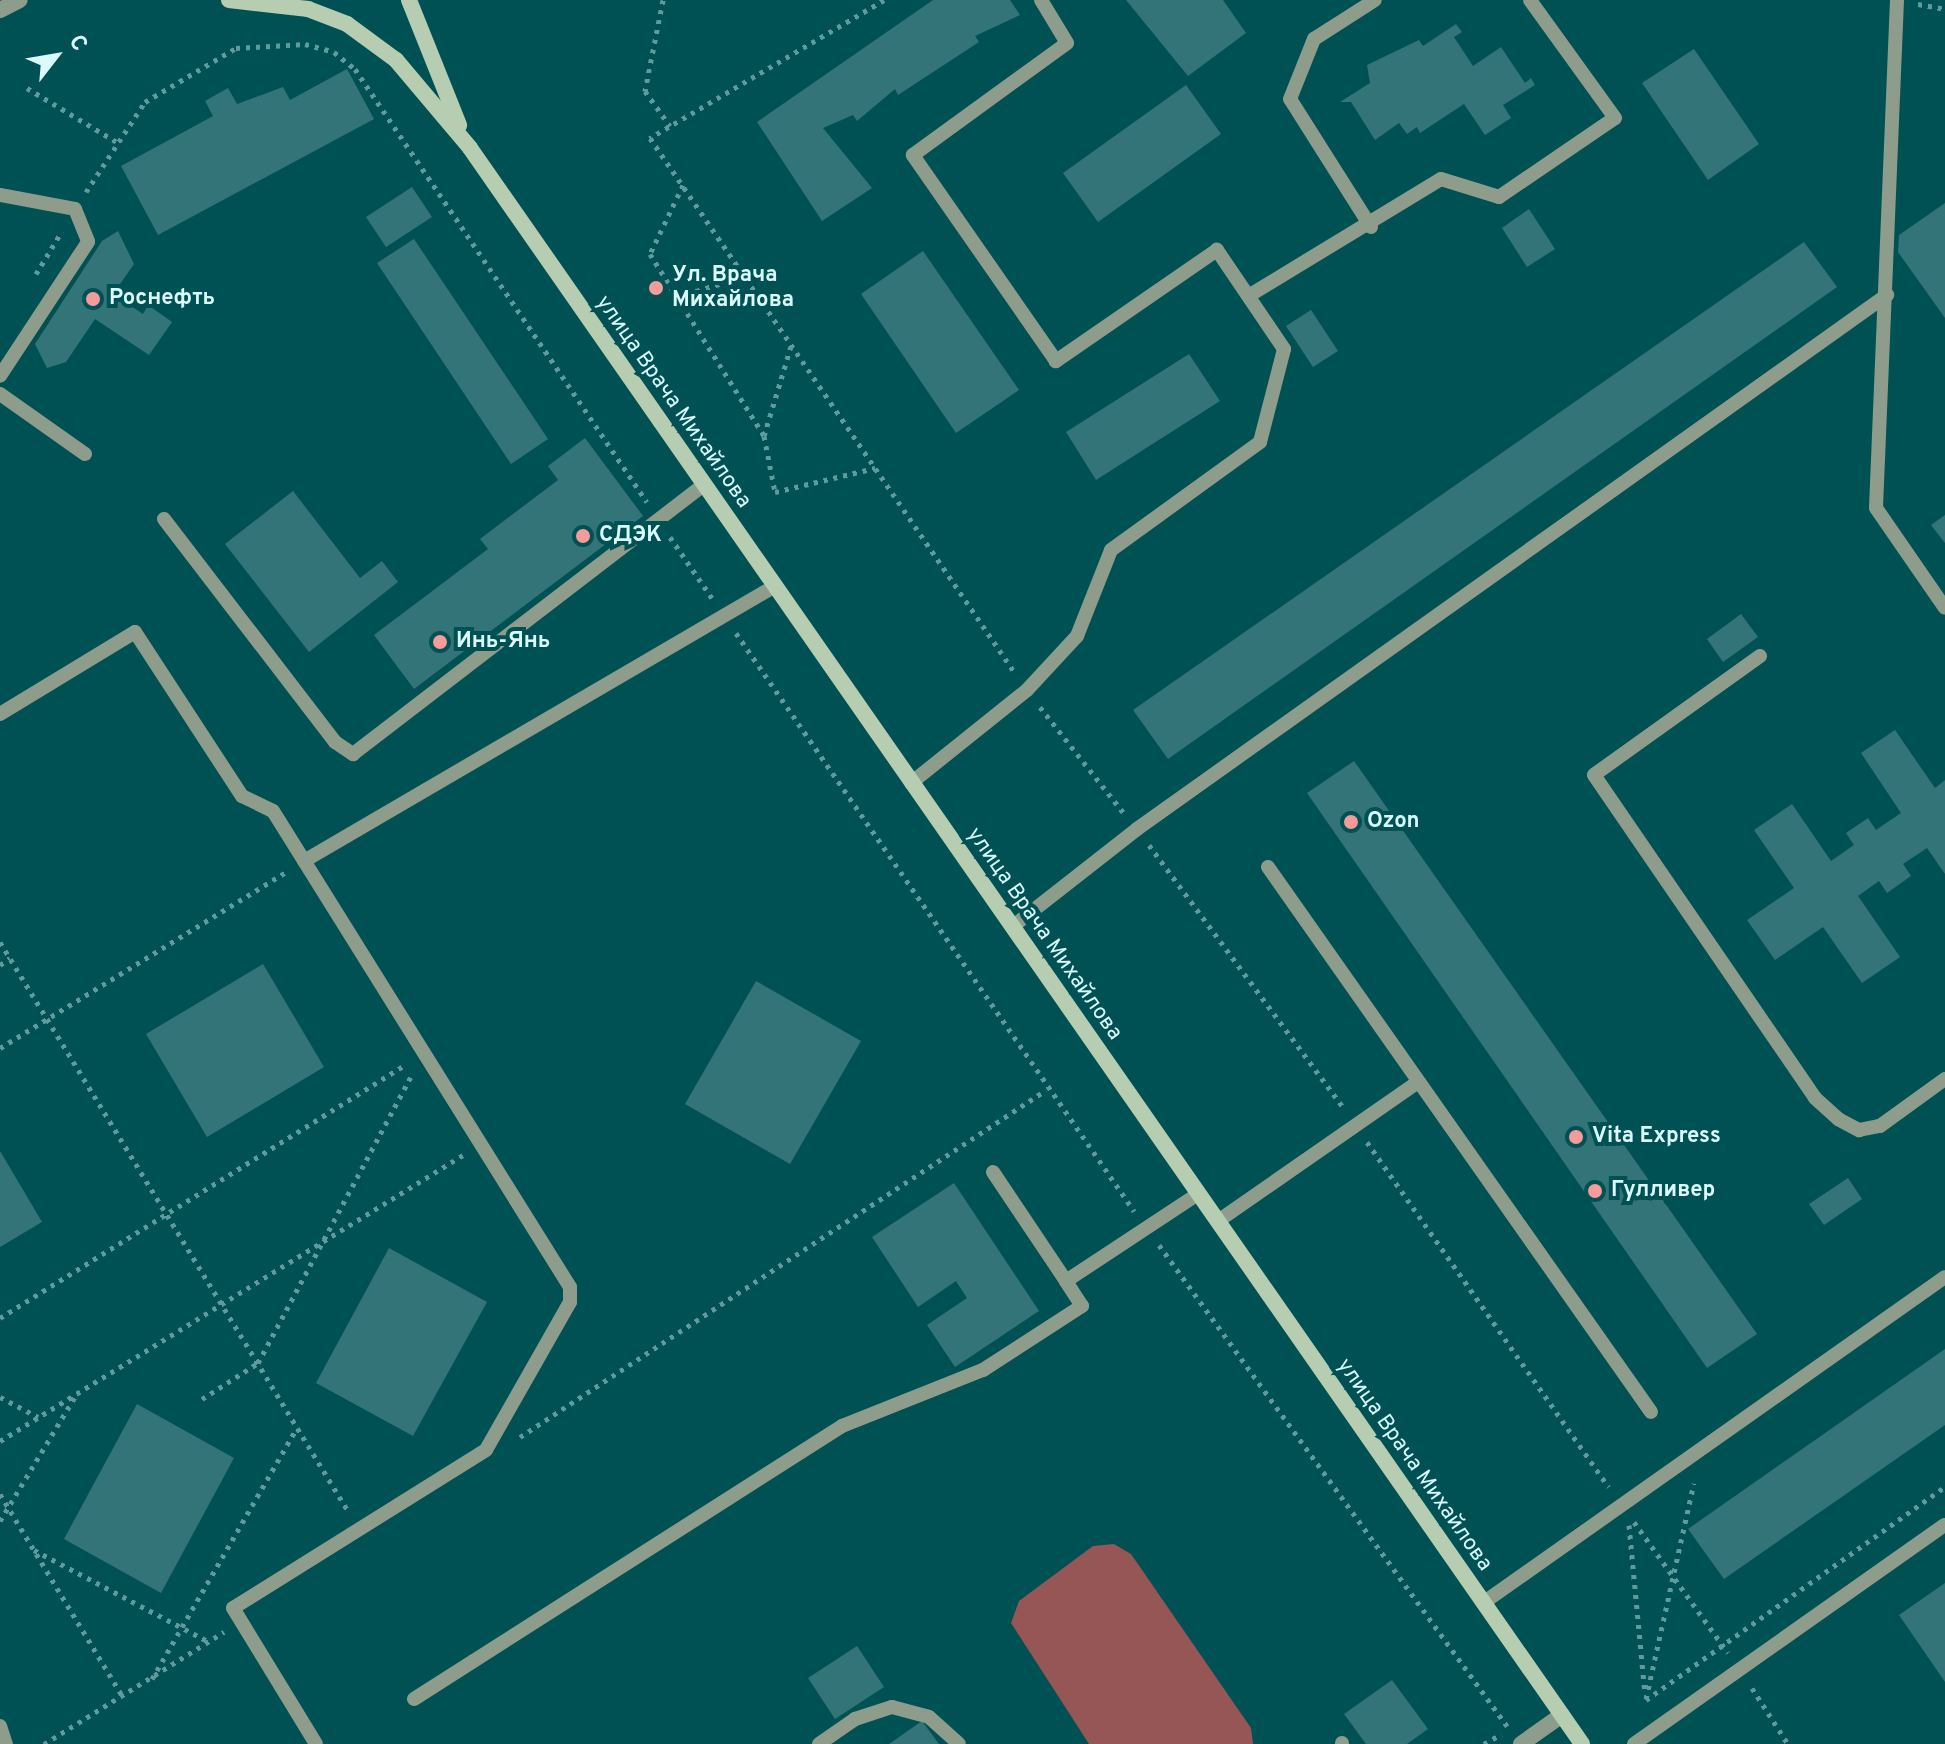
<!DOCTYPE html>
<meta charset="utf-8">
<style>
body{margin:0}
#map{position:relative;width:1945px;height:1744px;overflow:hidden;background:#005154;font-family:Overpass,sans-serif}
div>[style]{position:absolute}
.green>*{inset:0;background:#965656}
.building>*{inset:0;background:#327478}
.path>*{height:5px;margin-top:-2.5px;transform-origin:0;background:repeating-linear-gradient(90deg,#5f9b9d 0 4px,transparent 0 10px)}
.lane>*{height:14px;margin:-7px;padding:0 7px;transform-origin:7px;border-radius:7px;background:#8e9d8b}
.street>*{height:16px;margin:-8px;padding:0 8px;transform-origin:8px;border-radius:8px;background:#8e9d8b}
.secondary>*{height:16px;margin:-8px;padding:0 8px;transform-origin:8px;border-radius:8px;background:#b6cdb1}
.dots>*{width:22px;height:22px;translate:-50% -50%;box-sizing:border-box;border:4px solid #005154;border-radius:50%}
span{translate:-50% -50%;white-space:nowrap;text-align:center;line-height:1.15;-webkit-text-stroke:8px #005154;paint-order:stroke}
.poi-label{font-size:22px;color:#dafafc;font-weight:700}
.left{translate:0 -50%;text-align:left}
.street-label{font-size:22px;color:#dafafc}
.north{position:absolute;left:16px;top:16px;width:80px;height:80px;-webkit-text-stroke:6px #005154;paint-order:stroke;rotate:59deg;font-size:22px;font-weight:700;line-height:32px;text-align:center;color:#dafafc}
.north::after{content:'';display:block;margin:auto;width:28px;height:36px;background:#dafafc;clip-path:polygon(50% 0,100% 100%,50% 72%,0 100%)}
</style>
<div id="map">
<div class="green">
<div style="clip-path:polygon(1093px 1546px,1114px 1544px,1131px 1554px,1251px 1728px,1253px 1744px,1089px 1744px,1011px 1623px,1019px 1601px)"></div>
</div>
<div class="building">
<div style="clip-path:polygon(933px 0,1010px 0,1020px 15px,975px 36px,979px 42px,898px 95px,895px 89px,857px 121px,853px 115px,823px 128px,872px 188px,822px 221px,757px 122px)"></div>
<div style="clip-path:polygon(1126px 0,1223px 0,1246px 33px,1188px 76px)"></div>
<div style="clip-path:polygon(1456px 24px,1462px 32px,1454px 37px,1473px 66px,1501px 47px,1525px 83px,1531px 78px,1535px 85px,1503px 105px,1511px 118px,1485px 135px,1464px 104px,1420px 133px,1417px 127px,1407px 134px,1399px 123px,1375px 140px,1351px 102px,1340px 102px,1370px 83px,1367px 65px,1419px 40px,1423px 46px)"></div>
<div style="clip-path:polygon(1694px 49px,1759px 144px,1708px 180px,1642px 83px)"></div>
<div style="clip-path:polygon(347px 69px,374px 119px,158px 235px,121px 166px,213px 116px,205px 101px,228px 88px,237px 104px,283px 87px,290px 100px)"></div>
<div style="clip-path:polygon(1186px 85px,1221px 134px,1098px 222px,1063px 173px)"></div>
<div style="clip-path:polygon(412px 187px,432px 217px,386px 247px,366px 217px)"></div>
<div style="clip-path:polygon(1945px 203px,1945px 318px,1898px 252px,1899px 235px)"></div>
<div style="clip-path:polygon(1529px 209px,1555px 249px,1527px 267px,1502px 228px)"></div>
<div style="clip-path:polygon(118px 231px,134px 264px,113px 294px,143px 314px,148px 305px,172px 322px,149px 355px,95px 319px,66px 362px,47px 368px,35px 344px,102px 241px)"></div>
<div style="clip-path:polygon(414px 239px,548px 439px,511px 464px,377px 263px)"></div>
<div style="clip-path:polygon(1804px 242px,1837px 287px,1168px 759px,1133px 710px)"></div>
<div style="clip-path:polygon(923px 251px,1019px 390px,956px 433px,861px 294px)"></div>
<div style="clip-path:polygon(1311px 310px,1338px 351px,1313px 367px,1286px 326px)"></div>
<div style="clip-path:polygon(1189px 354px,1220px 401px,1096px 480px,1066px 432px)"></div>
<div style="clip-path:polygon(585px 438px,643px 516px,414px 689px,374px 635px,488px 549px,480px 539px,558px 480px,548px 466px)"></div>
<div style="clip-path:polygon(293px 491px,360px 578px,382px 561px,398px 582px,309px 652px,225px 544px)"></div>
<div style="clip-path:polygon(1945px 515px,1945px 543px,1931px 525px)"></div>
<div style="clip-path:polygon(1741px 614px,1758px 637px,1723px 662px,1707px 639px)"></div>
<div style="clip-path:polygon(1895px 730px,1935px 788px,1945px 780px,1945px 874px,1927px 848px,1903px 864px,1911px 876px,1887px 893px,1879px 881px,1858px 896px,1900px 957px,1862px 983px,1823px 927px,1775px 960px,1747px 920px,1794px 888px,1754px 830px,1792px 804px,1831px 861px,1854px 845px,1846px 833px,1868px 818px,1876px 830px,1901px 813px,1861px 753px)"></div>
<div style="clip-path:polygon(1354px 761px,1757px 1334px,1707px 1368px,1307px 793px)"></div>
<div style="clip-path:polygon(263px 964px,324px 1067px,207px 1137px,146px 1034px)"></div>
<div style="clip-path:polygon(756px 981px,861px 1041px,790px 1164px,685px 1104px)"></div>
<div style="clip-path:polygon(0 1151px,42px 1222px,0 1247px)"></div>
<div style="clip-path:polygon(1848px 1178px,1862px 1199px,1824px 1225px,1809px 1204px)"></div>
<div style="clip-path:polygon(954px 1183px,1039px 1311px,955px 1367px,927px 1325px,967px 1298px,956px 1281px,918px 1307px,872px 1237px)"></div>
<div style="clip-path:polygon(389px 1248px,487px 1302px,413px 1436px,316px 1383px)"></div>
<div style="clip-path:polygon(1945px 1349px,1945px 1425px,1724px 1579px,1688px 1529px)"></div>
<div style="clip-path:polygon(137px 1404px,234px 1458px,161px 1593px,64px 1539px)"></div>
<div style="clip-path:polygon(1945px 1583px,1945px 1682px,1899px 1615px)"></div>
<div style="clip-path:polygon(857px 1646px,884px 1687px,835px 1719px,808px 1678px)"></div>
<div style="clip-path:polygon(1392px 1680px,1428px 1729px,1407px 1744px,1366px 1744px,1344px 1714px)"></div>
<div style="clip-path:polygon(922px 1721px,939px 1744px,889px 1744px)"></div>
</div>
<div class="path">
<div style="left:663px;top:0;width:93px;rotate:101.2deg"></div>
<div style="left:645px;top:91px;width:43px;rotate:54.5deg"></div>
<div style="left:884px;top:0;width:272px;rotate:149.5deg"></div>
<div style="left:650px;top:138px;width:648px;rotate:55.7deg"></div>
<div style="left:1918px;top:4px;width:27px;rotate:10deg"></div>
<div style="left:27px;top:88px;width:105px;rotate:31deg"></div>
<div style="left:683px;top:185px;width:76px;rotate:115.6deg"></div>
<div style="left:650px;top:254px;width:215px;rotate:57.9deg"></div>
<div style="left:764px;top:436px;width:57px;rotate:78.9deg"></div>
<div style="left:775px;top:492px;width:103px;rotate:-13.5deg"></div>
<div style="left:86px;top:192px;width:108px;rotate:-56.8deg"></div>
<div style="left:145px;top:102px;width:106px;rotate:-30.7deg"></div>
<div style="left:236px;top:48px;width:69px;rotate:-3.3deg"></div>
<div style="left:305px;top:44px;width:30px;rotate:15deg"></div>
<div style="left:334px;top:52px;width:27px;rotate:39deg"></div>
<div style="left:355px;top:69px;width:522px;rotate:56.01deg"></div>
<div style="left:36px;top:274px;width:50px;rotate:-58.8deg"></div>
<div style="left:677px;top:297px;width:71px;rotate:-17.2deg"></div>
<div style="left:764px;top:436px;width:94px;rotate:-73.3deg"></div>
<div style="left:670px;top:537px;width:74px;rotate:55.5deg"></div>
<div style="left:736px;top:633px;width:702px;rotate:55.45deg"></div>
<div style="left:1040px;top:707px;width:134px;rotate:51.7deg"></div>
<div style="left:1149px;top:845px;width:326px;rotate:53.5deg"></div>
<div style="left:0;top:942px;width:667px;rotate:58.55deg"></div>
<div style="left:0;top:965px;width:12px;rotate:-35deg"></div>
<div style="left:0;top:1048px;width:336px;rotate:-31.6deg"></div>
<div style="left:1367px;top:1142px;width:421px;rotate:55deg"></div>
<div style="left:1159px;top:1245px;width:594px;rotate:54.11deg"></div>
<div style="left:0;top:1318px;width:479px;rotate:-32deg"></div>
<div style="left:0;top:1397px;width:43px;rotate:27.8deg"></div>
<div style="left:202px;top:1399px;width:67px;rotate:-32.7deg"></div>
<div style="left:258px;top:1363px;width:327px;rotate:-61.9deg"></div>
<div style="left:520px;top:1437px;width:630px;rotate:-33.41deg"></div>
<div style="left:0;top:1441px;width:544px;rotate:-31.7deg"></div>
<div style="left:0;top:1494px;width:237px;rotate:58.8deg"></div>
<div style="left:0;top:1521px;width:147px;rotate:-58.9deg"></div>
<div style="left:1634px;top:1522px;width:161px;rotate:54.3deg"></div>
<div style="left:1629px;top:1525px;width:170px;rotate:84.6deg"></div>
<div style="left:34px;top:1550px;width:198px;rotate:27.7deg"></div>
<div style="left:152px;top:1679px;width:290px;rotate:-60deg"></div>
<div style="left:1752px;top:1688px;width:67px;rotate:57.3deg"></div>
<div style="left:1646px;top:1699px;width:221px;rotate:-77.5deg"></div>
<div style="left:1646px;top:1700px;width:367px;rotate:-35.5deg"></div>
<div style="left:44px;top:1744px;width:212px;rotate:-31.9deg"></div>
<div style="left:1484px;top:1744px;width:20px;rotate:-30deg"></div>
</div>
<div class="lane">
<div style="left:1897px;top:0;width:508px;rotate:92.37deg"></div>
<div style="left:1876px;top:508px;width:121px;rotate:55.4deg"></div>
<div style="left:0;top:195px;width:76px;rotate:10.6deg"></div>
<div style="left:75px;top:209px;width:35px;rotate:68deg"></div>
<div style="left:88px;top:242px;width:160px;rotate:123.3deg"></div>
<div style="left:1371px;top:227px;width:151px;rotate:-122.3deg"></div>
<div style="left:1290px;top:99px;width:65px;rotate:-68.2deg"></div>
<div style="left:1314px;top:39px;width:72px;rotate:-32.6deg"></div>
<div style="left:1250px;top:295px;width:223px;rotate:-31.3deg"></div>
<div style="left:1441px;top:179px;width:61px;rotate:17.2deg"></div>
<div style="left:1499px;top:197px;width:140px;rotate:-34.3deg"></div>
<div style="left:1615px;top:118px;width:145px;rotate:-125.8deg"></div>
<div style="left:0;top:394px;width:104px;rotate:35.2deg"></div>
<div style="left:164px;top:519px;width:281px;rotate:52.5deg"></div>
<div style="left:335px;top:742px;width:22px;rotate:34deg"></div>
<div style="left:353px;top:754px;width:442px;rotate:-37.5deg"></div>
<div style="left:1760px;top:656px;width:204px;rotate:144.4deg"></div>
<div style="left:1594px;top:775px;width:391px;rotate:55.6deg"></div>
<div style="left:1815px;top:1098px;width:31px;rotate:42deg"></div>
<div style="left:1838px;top:1119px;width:24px;rotate:28deg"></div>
<div style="left:1859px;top:1130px;width:21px;rotate:-11deg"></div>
<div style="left:1880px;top:1126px;width:80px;rotate:-35.9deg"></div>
<div style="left:0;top:714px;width:158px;rotate:-31.3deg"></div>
<div style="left:135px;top:632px;width:196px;rotate:56.9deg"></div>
<div style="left:242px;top:796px;width:34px;rotate:26deg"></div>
<div style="left:273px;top:811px;width:561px;rotate:58.04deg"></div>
<div style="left:570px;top:1287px;width:15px;rotate:90deg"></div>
<div style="left:570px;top:1302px;width:170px;rotate:119.6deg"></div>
<div style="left:486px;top:1450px;width:298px;rotate:148deg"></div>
<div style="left:233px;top:1608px;width:159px;rotate:58.6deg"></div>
<div style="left:911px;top:783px;width:149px;rotate:-38.7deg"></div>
<div style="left:1027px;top:690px;width:74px;rotate:-47.2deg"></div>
<div style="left:1077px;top:636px;width:92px;rotate:-68.4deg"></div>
<div style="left:1111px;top:550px;width:184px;rotate:-35.9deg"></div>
<div style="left:1260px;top:442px;width:96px;rotate:-75.5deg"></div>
<div style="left:1284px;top:349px;width:120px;rotate:-124.1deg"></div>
<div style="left:1217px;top:250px;width:196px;rotate:145.4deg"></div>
<div style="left:1056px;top:361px;width:251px;rotate:-124.8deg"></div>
<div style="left:913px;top:155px;width:190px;rotate:-36deg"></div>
<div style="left:1067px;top:43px;width:50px;rotate:-121.2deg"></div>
<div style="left:304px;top:861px;width:545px;rotate:-30.28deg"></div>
<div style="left:1268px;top:867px;width:666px;rotate:54.9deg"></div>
<div style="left:1012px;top:927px;width:159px;rotate:-38.1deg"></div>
<div style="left:1137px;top:829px;width:921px;rotate:-35.45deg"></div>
<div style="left:993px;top:1172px;width:131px;rotate:56.2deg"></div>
<div style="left:1218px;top:1221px;width:244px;rotate:-34.8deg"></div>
<div style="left:1483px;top:1603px;width:565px;rotate:-35.21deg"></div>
<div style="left:414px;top:1699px;width:508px;rotate:-32.53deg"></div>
<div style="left:842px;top:1426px;width:152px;rotate:-21.7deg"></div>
<div style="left:983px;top:1370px;width:118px;rotate:-32.9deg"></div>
<div style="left:1082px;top:1306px;width:30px;rotate:-123deg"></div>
<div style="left:1066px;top:1281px;width:158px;rotate:-33.4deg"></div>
<div style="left:0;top:1726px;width:19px;rotate:72deg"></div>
<div style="left:1342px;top:1743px;width:1px;rotate:90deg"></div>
<div style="left:819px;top:1744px;width:44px;rotate:-34.8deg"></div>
<div style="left:855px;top:1719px;width:39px;rotate:-18deg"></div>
<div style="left:892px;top:1707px;width:38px;rotate:15deg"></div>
<div style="left:929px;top:1717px;width:40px;rotate:42deg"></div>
<div style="left:1634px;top:1744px;width:380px;rotate:-35.2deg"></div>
</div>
<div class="street">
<div style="left:0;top:10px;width:22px;rotate:-27deg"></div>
<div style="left:1521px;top:1744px;width:50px;rotate:-35.3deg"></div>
</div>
<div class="secondary">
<div style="left:229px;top:0;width:80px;rotate:6.5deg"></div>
<div style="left:308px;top:9px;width:42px;rotate:21deg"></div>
<div style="left:347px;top:24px;width:61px;rotate:36.3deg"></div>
<div style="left:396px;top:60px;width:115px;rotate:49.9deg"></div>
<div style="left:470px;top:148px;width:1945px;rotate:55.13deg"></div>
<div style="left:409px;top:0;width:135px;rotate:68.2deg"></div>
</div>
<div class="dots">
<div style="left:656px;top:288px;background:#f59b9a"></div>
<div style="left:93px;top:299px;background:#f59b9a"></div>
<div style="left:583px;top:536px;background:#f59b9a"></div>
<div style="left:440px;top:642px;background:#f59b9a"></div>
<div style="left:1351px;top:822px;background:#f59b9a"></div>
<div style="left:1576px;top:1137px;background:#f59b9a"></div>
<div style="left:1595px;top:1191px;background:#f59b9a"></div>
</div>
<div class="poi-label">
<span class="left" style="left:672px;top:288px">Ул. Врача<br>Михайлова</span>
<span class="left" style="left:109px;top:299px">Роснефть</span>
<span class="left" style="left:599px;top:536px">СДЭК</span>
<span class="left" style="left:456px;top:642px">Инь-Янь</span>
<span class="left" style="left:1367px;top:822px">Ozon</span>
<span class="left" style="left:1592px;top:1137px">Vita Express</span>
<span class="left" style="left:1611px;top:1191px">Гулливер</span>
</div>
<div class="street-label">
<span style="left:673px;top:402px;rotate:55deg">улица Врача Михайлова</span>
<span style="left:1044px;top:934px;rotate:55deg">улица Врача Михайлова</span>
<span style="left:1414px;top:1465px;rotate:55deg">улица Врача Михайлова</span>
</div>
<div class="north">С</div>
</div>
